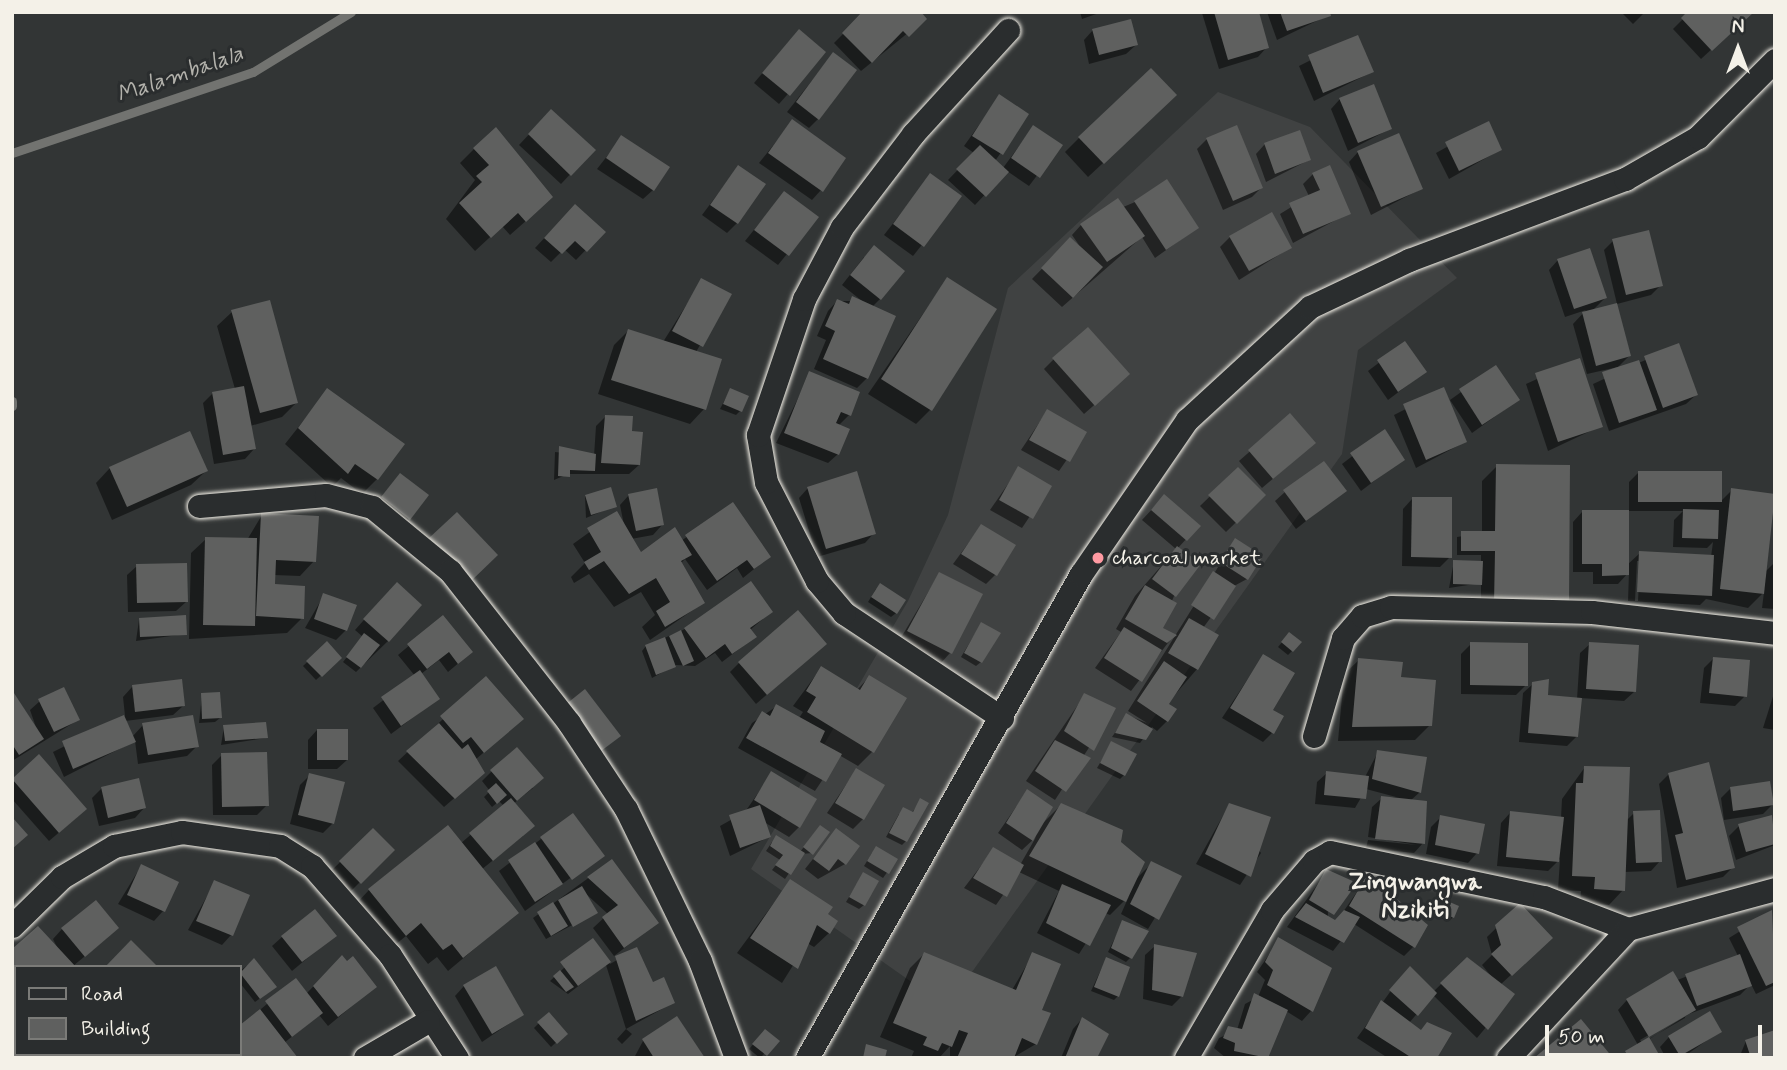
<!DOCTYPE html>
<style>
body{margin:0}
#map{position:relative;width:1787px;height:1070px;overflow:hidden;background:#323535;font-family:Mynerve,sans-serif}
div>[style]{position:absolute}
.built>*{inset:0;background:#404242}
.shadow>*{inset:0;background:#0007}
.stream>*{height:9px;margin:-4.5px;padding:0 4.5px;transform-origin:4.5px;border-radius:4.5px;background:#727370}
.building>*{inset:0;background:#5f605f}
.roads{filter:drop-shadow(0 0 2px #f4f1e8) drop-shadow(0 0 2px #f4f1e8)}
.minor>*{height:23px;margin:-11.5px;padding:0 11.5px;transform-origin:11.5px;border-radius:11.5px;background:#2a2d2e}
.dots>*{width:19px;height:19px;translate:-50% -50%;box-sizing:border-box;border:4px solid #2a2d2e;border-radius:50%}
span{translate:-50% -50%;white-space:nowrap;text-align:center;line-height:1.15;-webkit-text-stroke:6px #2a2d2e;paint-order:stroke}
.poi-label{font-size:21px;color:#f4f1e8}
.left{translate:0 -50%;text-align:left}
.water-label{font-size:23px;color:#b3b2ac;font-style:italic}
.quarter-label{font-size:24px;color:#f4f1e8;font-weight:700}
.frame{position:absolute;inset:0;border:14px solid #f4f1e8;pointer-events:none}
.legend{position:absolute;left:14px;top:965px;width:228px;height:91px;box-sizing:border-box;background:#2a2d2e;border:2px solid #7b7b78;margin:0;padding:9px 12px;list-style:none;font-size:21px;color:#f4f1e8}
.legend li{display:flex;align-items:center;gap:14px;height:35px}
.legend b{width:35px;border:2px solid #7b7b78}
.north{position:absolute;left:1703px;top:14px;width:70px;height:70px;-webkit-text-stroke:5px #2a2d2e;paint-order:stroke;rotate:0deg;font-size:19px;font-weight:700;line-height:28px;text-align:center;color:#f4f1e8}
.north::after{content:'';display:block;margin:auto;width:24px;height:32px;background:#f4f1e8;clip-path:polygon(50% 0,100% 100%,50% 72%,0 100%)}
.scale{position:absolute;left:1545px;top:1025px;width:217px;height:32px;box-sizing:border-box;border:4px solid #f4f1e8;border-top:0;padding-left:9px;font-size:21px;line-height:24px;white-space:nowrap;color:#f4f1e8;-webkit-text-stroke:5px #2a2d2e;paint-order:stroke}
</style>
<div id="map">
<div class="built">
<div style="clip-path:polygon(1218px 92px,1310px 127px,1457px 278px,1358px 350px,1342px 454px,947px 1007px,751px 869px,908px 601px,948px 515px,1008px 288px)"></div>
</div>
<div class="shadow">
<div style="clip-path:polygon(865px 12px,925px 19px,861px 71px,834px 43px)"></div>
<div style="clip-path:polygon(1080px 12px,1102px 12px,1082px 19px)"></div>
<div style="clip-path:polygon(1257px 12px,1267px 47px,1258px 57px,1219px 69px,1202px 13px)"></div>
<div style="clip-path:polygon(1267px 12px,1328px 12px,1329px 15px,1277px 40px)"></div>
<div style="clip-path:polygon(1621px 12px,1645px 12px,1633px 24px)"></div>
<div style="clip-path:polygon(1690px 12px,1752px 12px,1701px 59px,1673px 29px)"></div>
<div style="clip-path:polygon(1093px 30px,1136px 45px,1126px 54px,1089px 64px,1084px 40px)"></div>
<div style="clip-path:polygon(1357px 37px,1372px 72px,1314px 101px,1299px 66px)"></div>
<div style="clip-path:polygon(790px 41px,824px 53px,779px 104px,754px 83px)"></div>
<div style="clip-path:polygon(833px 54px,818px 119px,809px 128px,787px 112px)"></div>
<div style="clip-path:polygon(999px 97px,1027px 115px,995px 161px,1003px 168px,1033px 127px,1060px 145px,1029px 186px,1007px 171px,975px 205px,948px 180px,974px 153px,964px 146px)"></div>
<div style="clip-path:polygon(1340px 99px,1390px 129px,1348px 151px,1331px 109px)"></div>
<div style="clip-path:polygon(1160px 110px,1088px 177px,1065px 152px,1079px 138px)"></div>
<div style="clip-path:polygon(551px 111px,593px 150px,561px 184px,519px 145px)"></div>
<div style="clip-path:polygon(792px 122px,821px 190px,812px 200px,759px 163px)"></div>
<div style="clip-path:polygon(1488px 124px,1500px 150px,1449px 179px,1436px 153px)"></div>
<div style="clip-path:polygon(622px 137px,653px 190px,643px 199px,597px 169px)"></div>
<div style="clip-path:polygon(1207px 139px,1261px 188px,1252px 197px,1223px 210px,1197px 149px)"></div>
<div style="clip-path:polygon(1265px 144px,1309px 160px,1266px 182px,1256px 154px)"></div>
<div style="clip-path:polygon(474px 149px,536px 212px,510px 235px,502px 226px,475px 251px,446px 219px,475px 180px,460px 163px)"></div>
<div style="clip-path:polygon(1358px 152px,1421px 189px,1371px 215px,1349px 162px)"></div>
<div style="clip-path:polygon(738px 167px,737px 223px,727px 233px,702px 215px)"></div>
<div style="clip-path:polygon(1313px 174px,1349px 213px,1293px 243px,1280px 214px,1309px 196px,1303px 184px)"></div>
<div style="clip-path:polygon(930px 176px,960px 197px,913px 256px,884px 235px)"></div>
<div style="clip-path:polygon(784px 193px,817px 217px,778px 265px,745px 241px)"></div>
<div style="clip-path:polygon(1135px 202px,1197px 228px,1155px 258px,1142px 237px,1062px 307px,1032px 279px,1071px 239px,1079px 245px,1072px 235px,1081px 225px)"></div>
<div style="clip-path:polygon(565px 216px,603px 232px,576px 260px,564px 249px,551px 262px,535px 248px)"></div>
<div style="clip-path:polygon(1230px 237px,1290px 248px,1239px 280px,1220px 247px)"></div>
<div style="clip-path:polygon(1613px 241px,1661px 285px,1651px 295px,1617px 304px,1604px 250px)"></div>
<div style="clip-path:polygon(864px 257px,880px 299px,872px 307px,867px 378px,857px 388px,814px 369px,826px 340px,817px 336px,828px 311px,837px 301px,862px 301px,842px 285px)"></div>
<div style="clip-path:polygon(1558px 260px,1605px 298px,1591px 312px,1629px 356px,1618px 367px,1587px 374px,1573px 324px,1586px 310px,1565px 317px,1549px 270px)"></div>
<div style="clip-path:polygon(947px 279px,930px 410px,916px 424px,868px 394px)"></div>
<div style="clip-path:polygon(702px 280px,729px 295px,696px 352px,704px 409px,690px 424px,598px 394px,614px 345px,628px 331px,663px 342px)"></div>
<div style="clip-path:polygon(232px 312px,297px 402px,282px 417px,250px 426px,254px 449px,245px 459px,214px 464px,203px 403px,213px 393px,235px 389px,217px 326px)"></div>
<div style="clip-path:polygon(1405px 343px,1425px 372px,1388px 400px,1368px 371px)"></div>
<div style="clip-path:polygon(1678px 345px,1696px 395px,1686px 404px,1609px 431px,1593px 384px)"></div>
<div style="clip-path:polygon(1054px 359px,1118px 384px,1084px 414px,1044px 369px)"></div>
<div style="clip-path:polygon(1579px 360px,1601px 426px,1548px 451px,1526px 384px)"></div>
<div style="clip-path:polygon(1496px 367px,1518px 400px,1472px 433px,1450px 400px)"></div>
<div style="clip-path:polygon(810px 374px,849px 415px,838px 426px,838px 454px,828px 463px,776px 443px)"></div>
<div style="clip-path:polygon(730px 390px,740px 411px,736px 415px,720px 409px)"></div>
<div style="clip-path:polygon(1443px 390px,1465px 442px,1416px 468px,1394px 415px)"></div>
<div style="clip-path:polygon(327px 391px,377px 479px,362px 494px,341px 478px,332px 487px,285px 444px)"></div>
<div style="clip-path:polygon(1047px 411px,1085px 433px,1059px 471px,1021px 450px)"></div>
<div style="clip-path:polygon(1290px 416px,1304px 452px,1262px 488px,1239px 461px)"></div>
<div style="clip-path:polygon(605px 417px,630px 432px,639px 465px,629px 474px,568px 474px,554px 480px,555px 452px,594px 456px,596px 426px)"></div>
<div style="clip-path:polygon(1384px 432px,1403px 459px,1361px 491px,1342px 464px)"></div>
<div style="clip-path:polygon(1497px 466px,1567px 603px,1481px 617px,1481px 583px,1449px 588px,1454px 561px,1481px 562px,1481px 555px,1457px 555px,1457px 537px,1482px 533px,1482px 481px)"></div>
<div style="clip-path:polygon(110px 468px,206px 471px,191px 485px,112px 520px,96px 483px)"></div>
<div style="clip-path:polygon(1019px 468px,1050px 486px,1022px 528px,990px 510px)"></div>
<div style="clip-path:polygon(1238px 469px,1264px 495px,1226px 532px,1200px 506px)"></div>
<div style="clip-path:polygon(evenodd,1639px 472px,1720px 502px,1732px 490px,1765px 572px,1775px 562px,1775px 609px,1762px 608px,1764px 592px,1748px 608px,1706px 599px,1700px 605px,1628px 601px,1629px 572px,1618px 584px,1593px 584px,1593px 572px,1573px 572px,1573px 522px,1582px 512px,1627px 565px,1640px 553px,1711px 557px,1713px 542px,1707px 548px,1673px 547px,1674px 520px,1683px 511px,1629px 511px,1629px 482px,1639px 472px,1637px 561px,1640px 561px,1638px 601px,1635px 601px,1637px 561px)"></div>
<div style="clip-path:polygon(400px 475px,409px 519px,399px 528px,373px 507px)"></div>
<div style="clip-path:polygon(808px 488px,874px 533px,865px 543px,817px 557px,799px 498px)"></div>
<div style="clip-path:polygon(1344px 491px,1296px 529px,1275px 501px,1285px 492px)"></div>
<div style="clip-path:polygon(629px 495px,662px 525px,653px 535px,631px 539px,641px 555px,681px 541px,733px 504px,769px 557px,743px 578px,737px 568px,707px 590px,685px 559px,680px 564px,703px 603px,650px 640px,642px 627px,655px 615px,641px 592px,614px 607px,589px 574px,574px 583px,571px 577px,585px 563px,573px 544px,616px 513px,624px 525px,620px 505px)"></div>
<div style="clip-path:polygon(585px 496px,615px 506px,586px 518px)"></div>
<div style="clip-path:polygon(1412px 499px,1450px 557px,1440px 567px,1402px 566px,1403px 509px)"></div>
<div style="clip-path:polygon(1155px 506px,1198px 526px,1178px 548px,1174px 596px,1161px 628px,1174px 635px,1131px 691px,1095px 668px,1121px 632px,1116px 629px,1135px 596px,1176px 549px,1142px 520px)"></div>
<div style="clip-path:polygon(262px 515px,314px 561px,300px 576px,274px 575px,273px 586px,302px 618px,287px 633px,189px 639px,191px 553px,206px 539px,247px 540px)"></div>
<div style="clip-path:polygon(981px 526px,995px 575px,986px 584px,953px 564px)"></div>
<div style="clip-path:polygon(1235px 540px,1247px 579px,1234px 586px,1203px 628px,1197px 669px,1167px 704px,1167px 721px,1157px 731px,1152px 727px,1140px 743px,1112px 737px,1127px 715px,1147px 723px,1128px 711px)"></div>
<div style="clip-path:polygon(137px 566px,186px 602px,176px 611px,128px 612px,127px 575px)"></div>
<div style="clip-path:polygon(939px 574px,950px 653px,941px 663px,899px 641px)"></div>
<div style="clip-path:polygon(876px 589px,896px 613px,891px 617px,868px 602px)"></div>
<div style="clip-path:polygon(387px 594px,388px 641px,356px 672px,343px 662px,363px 637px,355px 630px)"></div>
<div style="clip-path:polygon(324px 595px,346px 630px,336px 640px,305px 628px)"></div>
<div style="clip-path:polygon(771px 612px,750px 630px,755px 637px,722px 662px,715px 653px,695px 666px,676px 665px,652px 678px,642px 651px,646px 646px,685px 629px)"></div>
<div style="clip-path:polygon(443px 617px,461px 661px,448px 672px,439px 660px,421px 674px,438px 699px,391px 734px,373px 708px,415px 676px,398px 655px)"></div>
<div style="clip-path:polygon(139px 620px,185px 634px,136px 641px)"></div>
<div style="clip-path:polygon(981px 624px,981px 662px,976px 666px,961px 657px)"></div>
<div style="clip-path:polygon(1289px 634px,1292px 651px,1288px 655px,1278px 647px)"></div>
<div style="clip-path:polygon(327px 644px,340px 658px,316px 680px,303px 666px)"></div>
<div style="clip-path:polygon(1471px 644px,1526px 685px,1516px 695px,1461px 694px,1461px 654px)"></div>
<div style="clip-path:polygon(1590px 644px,1634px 692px,1624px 701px,1580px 698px,1577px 736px,1567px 746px,1519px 742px,1523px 693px,1533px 684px,1546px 696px,1577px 699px,1580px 653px)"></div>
<div style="clip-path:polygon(815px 653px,756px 704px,730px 672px,739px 663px)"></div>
<div style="clip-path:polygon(1263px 656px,1272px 733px,1263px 742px,1222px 718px)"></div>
<div style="clip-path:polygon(1713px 659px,1745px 696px,1735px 706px,1700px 703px,1704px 668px)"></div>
<div style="clip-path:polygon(1359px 660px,1399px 679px,1430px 725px,1415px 740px,1338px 741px,1344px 674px)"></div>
<div style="clip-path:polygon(821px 668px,857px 690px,869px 677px,872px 752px,858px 766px,839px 755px,815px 791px,738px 748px,752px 723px,777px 706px,799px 718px,803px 712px,793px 706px)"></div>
<div style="clip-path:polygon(486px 679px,512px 728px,475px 760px,473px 782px,444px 807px,398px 761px)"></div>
<div style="clip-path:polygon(132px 687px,183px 706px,173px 715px,125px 721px,132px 737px,143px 725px,197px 746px,187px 756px,138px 764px,135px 741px,64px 777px,53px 752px,125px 716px,123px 697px)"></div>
<div style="clip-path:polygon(1775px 690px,1775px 730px,1763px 728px)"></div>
<div style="clip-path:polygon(12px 693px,38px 733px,30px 710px,40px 701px,78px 720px,12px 761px)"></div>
<div style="clip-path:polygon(202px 695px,220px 718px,215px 722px,199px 723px)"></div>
<div style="clip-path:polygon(1084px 696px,1114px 709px,1055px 800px,1026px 781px)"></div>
<div style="clip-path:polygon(224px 727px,266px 738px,221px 745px)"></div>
<div style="clip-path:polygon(317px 730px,347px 760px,337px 769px,308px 769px,308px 740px)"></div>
<div style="clip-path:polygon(1112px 743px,1124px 775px,1120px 779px,1097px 768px)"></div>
<div style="clip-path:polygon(1378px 752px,1420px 792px,1410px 801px,1423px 843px,1414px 853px,1366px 848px,1368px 840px,1417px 845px,1368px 837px,1372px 807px,1382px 798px,1396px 797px,1366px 789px,1355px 808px,1315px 804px,1317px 782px,1327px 773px,1365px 777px)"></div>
<div style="clip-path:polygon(222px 755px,267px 805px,257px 815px,213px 815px,212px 765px)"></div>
<div style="clip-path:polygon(39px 757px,76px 818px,49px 841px,12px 799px,12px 780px)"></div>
<div style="clip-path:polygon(1585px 767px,1626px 821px,1634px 813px,1660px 861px,1651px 871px,1624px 872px,1623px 890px,1609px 905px,1580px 903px,1581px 891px,1558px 890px,1560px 859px,1548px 871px,1497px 866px,1501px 823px,1510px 813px,1561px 818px,1562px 799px)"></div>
<div style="clip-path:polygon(856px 770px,863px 819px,853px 829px,827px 813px)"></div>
<div style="clip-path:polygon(492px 771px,533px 788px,513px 804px,523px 836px,481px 870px,517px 913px,448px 971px,437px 957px,428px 964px,406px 936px,390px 949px,355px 905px,369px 890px,460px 844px,504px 806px,499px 801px,492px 807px,484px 797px,490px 791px,482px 781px)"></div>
<div style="clip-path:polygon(771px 774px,799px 827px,789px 837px,764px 822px,769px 837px,730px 856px,720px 826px,745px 812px)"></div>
<div style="clip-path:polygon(1669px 774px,1733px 867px,1723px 877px,1677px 888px,1659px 784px)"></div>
<div style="clip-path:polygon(310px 775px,333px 823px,323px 833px,290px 824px,300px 785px)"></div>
<div style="clip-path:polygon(102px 788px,144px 808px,135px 818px,99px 826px,92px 798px)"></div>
<div style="clip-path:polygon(1731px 788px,1773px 804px,1763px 814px,1724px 820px,1721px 798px)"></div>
<div style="clip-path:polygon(1027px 791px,1043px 823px,1061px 805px,1119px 842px,1136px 879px,1151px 864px,1180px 877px,1148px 929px,1121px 914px,1129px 896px,1110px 915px,1105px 913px,1079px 954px,1037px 933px,1059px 891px,1019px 872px,996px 905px,964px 888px,993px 850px,1020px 865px,1036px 837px,1022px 850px,998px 833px)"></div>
<div style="clip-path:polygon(921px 800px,906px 841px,902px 845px,886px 837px,899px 814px,911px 814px)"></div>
<div style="clip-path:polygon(1229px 805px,1261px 853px,1240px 885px,1196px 864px)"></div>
<div style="clip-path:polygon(1441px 817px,1477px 853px,1468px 863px,1426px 854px,1431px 827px)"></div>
<div style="clip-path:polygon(1770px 817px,1775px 845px,1736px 860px,1729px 836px,1739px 826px)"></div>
<div style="clip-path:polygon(373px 830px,392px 850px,350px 892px,330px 872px)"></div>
<div style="clip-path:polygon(836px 830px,845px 864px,818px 879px,805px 869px)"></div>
<div style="clip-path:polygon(816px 831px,812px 853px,802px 854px,785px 879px,772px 870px,780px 860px,766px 851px,772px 842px,800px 852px)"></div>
<div style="clip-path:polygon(541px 839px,602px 855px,525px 911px,499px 871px)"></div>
<div style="clip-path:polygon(872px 853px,896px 860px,883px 878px,864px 866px)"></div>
<div style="clip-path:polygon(612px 861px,657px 923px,614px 956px,593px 928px,608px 914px,585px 893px,595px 913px,546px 939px,533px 918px)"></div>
<div style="clip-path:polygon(141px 866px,163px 911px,154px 921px,118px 904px)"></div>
<div style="clip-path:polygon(1327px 871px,1328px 918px,1335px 922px,1341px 915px,1368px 876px,1383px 889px,1414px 946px,1404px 956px,1354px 924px,1333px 951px,1287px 927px)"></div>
<div style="clip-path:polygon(863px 874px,864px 905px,859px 909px,846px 902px)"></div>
<div style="clip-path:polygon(790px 881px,826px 915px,829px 933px,814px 947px,807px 943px,782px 983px,737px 953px)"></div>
<div style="clip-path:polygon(215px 882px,231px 935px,222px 945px,188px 930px)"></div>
<div style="clip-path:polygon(1441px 900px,1453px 917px,1449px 921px,1432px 915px)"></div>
<div style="clip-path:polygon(1520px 905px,1541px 947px,1500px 985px,1513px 995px,1477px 1038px,1433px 995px,1409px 1023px,1435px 1058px,1388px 1058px,1357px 1038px,1400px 978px,1433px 992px,1467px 959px,1495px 981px,1482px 965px,1492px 955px,1487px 937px)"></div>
<div style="clip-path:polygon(evenodd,1771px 912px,1775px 985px,1756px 994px,1751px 984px,1740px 995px,1689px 1014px,1648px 1040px,1659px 1058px,1622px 1058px,1638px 1045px,1618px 1010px,1627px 1000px,1738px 956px,1729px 938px,1771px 912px,1685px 1014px,1685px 1018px,1642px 1043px,1640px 1040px,1685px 1014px)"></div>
<div style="clip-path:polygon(1123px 922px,1130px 958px,1126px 962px,1108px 952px)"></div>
<div style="clip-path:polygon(37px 928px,60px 953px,53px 939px,62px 929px,107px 938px,73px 966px,16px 967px,12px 1058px,12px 952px)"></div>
<div style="clip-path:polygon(334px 936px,292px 971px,272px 946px,282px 937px)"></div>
<div style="clip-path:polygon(1279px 940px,1330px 969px,1311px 1011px,1302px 1021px,1286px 1011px,1266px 1058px,1226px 1058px,1214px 1048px,1219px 1038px,1237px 1030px,1245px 1004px,1258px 997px,1265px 980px,1257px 972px)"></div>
<div style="clip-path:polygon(593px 941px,610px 964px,636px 949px,652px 984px,673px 1003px,626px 1029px,632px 1034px,622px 1044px,617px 1039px,626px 1029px,606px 965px,568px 994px,550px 981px)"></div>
<div style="clip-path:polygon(1155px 946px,1182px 996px,1172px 1006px,1143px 999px,1145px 955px)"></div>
<div style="clip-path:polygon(924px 954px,1012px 990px,1033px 954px,1040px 1011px,1036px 1044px,1012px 1058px,950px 1058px,950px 1046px,939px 1058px,911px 1058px,914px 1051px,880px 1037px,910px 968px)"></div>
<div style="clip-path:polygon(342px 957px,375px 987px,328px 1026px,319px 1015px,284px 1043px,296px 1058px,203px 1058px,240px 1054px,240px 1027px,295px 980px,306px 994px)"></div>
<div style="clip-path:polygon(1106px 959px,1118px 996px,1114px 1000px,1091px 991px)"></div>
<div style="clip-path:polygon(254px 960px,270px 991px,255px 1002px,240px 983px,240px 971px)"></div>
<div style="clip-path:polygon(464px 986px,522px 1015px,482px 1042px,455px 996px)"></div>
<div style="clip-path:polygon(548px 1014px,565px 1034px,551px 1047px,534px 1028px)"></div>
<div style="clip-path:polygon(1082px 1019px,1095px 1058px,1061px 1058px,1073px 1029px)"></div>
<div style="clip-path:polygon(765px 1031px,777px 1041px,760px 1058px,749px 1049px)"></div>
<div style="clip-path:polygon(1720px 1031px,1682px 1058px,1666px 1058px,1660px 1047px,1669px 1037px)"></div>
<div style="clip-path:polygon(643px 1041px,703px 1058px,634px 1058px)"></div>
<div style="clip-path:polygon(1746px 1041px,1775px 1058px,1739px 1058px)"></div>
<div style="clip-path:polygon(32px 1054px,96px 1054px,29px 1058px)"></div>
<div style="clip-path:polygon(147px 1054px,181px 1054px,177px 1058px)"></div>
</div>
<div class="stream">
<div style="left:12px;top:153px;width:254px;rotate:-18.6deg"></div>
<div style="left:253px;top:72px;width:115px;rotate:-31.5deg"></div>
<div style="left:12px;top:401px;width:5px;rotate:90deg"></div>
</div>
<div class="building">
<div style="clip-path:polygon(862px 12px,921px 12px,927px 19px,909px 37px,903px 31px,872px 63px,842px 33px)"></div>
<div style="clip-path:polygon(1214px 12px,1259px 12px,1269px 48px,1228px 60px)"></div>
<div style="clip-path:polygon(1280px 12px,1330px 12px,1331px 16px,1287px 31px)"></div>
<div style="clip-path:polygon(1687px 12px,1754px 12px,1712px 51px,1681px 18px)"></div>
<div style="clip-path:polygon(1131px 19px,1138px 45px,1099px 55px,1092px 29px)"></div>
<div style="clip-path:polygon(799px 29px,826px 52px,790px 96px,762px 73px)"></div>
<div style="clip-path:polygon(1358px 35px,1374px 72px,1323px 93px,1308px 55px)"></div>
<div style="clip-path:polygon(833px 52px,857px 70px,819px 120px,796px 102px)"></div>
<div style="clip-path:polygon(1151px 68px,1177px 95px,1104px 164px,1078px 137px)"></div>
<div style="clip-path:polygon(1374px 84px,1392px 129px,1358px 143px,1339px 98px)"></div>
<div style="clip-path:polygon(999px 94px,1029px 114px,1003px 155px,972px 136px)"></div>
<div style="clip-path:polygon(551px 109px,596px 150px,571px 176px,528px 134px)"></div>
<div style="clip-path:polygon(792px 119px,846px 158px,823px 192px,768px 153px)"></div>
<div style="clip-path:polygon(1489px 121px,1502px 150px,1459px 171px,1445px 142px)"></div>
<div style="clip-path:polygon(1033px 125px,1063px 145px,1040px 178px,1011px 158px)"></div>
<div style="clip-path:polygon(1237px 125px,1263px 188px,1233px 201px,1206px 138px)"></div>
<div style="clip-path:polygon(496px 127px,553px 197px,526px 222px,518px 213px,491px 238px,459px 203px,482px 182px,476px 176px,489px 165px,473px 148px)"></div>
<div style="clip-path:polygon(1300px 130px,1311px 160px,1275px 174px,1264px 143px)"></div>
<div style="clip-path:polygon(1399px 133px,1423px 189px,1381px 207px,1357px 151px)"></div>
<div style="clip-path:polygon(621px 135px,670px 167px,654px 191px,606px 158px)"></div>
<div style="clip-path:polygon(980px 145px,1009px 172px,986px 197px,956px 169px)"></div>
<div style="clip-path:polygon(738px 165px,766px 184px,738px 224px,710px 205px)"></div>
<div style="clip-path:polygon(1330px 165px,1351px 214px,1303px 234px,1289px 203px,1320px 190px,1312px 173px)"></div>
<div style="clip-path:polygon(930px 173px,962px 196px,924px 247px,893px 224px)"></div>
<div style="clip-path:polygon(1167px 179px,1199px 228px,1166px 250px,1134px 201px)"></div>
<div style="clip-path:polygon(784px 191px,819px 217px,789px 256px,754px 230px)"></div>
<div style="clip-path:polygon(1118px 198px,1145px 236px,1107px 262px,1080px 224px)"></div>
<div style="clip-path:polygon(575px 204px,606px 232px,587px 252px,575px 241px,562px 254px,544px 238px)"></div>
<div style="clip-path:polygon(1272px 212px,1292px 248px,1249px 271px,1229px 236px)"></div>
<div style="clip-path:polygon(1649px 230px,1663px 286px,1626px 295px,1612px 239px)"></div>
<div style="clip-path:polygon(1070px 237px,1103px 267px,1073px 298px,1041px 268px)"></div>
<div style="clip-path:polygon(874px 245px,905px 271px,881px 300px,850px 275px)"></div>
<div style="clip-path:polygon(1590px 248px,1607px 298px,1574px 309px,1557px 259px)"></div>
<div style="clip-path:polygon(947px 277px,997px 309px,932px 411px,881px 379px)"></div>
<div style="clip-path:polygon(701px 278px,732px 294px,703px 347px,672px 331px)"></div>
<div style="clip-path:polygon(852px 296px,896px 316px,868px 379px,823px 359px,835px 331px,825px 326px,837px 299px,849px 304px)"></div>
<div style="clip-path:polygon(270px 300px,298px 403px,260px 413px,231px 310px)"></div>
<div style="clip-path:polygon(1617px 303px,1631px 356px,1596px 366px,1582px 312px)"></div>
<div style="clip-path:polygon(1088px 327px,1130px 374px,1095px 406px,1052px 358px)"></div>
<div style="clip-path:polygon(628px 329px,722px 359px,706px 410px,611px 380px)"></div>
<div style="clip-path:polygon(1405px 341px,1427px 372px,1398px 392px,1377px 360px)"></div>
<div style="clip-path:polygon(1679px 343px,1698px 395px,1663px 408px,1644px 356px)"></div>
<div style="clip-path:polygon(1580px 358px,1603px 427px,1558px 442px,1535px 373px)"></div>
<div style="clip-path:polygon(1639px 360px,1657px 410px,1619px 423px,1602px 372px)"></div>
<div style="clip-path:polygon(1496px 365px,1520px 400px,1482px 425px,1459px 389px)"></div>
<div style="clip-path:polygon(809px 371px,860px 392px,851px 416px,841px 412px,836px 423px,850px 429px,839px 455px,784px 433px)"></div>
<div style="clip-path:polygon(244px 386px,256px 449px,223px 455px,212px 392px)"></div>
<div style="clip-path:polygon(1444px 387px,1467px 442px,1426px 460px,1403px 404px)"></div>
<div style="clip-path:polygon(327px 388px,405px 444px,378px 480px,355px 464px,348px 474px,298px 428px)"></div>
<div style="clip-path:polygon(730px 388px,749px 396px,742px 412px,723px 404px)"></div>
<div style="clip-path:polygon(1047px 409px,1087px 432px,1070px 462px,1029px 440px)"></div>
<div style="clip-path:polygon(1290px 413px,1316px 443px,1273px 479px,1248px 450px)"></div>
<div style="clip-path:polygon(605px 415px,633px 416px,632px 431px,643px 432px,640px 465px,601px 463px)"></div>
<div style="clip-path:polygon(1385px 429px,1405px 460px,1371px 483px,1350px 453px)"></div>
<div style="clip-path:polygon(190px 431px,208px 471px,127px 507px,109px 467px)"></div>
<div style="clip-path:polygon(559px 446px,596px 454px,595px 471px,570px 470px,570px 477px,558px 476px)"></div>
<div style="clip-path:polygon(1324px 461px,1347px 491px,1306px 521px,1283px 490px)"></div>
<div style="clip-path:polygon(1496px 464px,1570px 465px,1569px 604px,1494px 603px,1495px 551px,1461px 551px,1461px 531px,1495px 531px)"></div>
<div style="clip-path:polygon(1018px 466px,1052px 486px,1033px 519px,999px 500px)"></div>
<div style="clip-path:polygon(1238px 467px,1266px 495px,1237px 524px,1208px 495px)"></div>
<div style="clip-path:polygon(857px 471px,876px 534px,826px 549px,807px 487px)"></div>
<div style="clip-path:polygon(1638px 471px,1722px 471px,1722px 502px,1638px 502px)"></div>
<div style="clip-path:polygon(400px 473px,429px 495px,410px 520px,381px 497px)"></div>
<div style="clip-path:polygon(611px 487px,617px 507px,591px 515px,585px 495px)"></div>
<div style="clip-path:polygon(657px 488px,664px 525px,636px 531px,628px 494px)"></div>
<div style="clip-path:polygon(1731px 488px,1775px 494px,1764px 594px,1720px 589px)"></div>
<div style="clip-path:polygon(1164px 494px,1201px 526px,1187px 541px,1151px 510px)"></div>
<div style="clip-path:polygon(1412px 497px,1452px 497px,1452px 558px,1411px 557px)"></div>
<div style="clip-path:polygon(733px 502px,771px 557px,754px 569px,747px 560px,717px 581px,685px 535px)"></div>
<div style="clip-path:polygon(1683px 509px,1719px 510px,1718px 539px,1682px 538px)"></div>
<div style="clip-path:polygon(1582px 510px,1629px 510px,1629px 575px,1602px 576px,1602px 564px,1582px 564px)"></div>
<div style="clip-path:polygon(617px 511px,641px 552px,675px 527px,692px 555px,681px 561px,705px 603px,665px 627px,656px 611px,670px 602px,656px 578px,629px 594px,604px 561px,589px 570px,584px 562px,601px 552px,587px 528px)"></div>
<div style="clip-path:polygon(457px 512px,498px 555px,470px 582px,429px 538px)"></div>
<div style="clip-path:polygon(261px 513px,319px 516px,316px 562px,276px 560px,275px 584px,305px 586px,304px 619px,256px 616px)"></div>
<div style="clip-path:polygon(981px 524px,1016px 545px,997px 576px,961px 554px)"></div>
<div style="clip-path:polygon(205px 537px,257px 538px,255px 626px,203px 625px)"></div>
<div style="clip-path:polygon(1235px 538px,1263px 556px,1248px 580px,1220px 562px)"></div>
<div style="clip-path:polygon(1177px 546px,1201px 564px,1176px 597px,1152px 579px)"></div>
<div style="clip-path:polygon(1639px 551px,1714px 555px,1712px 596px,1637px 592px)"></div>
<div style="clip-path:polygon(1453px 560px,1483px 561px,1482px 585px,1453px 584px)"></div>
<div style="clip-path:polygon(187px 563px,188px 602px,137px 603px,136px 564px)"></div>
<div style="clip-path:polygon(1213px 571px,1236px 586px,1214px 620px,1191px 605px)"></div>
<div style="clip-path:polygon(939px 572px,983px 594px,952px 654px,907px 631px)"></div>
<div style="clip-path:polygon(751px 581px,773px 612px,750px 628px,757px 637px,732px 654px,725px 644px,706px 658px,684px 628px)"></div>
<div style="clip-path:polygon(397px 582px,422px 605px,389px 642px,363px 619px)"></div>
<div style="clip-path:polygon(880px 583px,906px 600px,897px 614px,871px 597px)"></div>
<div style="clip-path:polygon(1145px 585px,1177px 603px,1163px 628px,1177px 635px,1167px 643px,1125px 619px)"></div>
<div style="clip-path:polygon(323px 593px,357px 605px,347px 631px,314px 619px)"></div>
<div style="clip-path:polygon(798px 610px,827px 644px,767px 695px,738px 662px)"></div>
<div style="clip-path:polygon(186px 615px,187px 635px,140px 637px,139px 618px)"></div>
<div style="clip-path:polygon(443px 615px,473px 652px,458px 664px,449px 652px,427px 669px,407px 644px)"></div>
<div style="clip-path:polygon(1189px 618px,1219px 635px,1198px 670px,1168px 653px)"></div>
<div style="clip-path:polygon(981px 622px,1001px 633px,982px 663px,964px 653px)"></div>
<div style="clip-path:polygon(1124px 627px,1162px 650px,1142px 682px,1104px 658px)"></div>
<div style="clip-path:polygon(681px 630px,694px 661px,683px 666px,669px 636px)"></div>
<div style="clip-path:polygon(1289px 632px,1302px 642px,1293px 652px,1281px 642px)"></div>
<div style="clip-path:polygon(364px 633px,380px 645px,361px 668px,346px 657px)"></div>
<div style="clip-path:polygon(665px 637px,676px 667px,656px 675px,645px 645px)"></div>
<div style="clip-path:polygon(327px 641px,342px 658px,322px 677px,306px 661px)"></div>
<div style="clip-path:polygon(1470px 642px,1528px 643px,1528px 686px,1470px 685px)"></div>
<div style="clip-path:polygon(1589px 642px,1639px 645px,1636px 692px,1586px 689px)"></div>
<div style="clip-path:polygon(1263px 654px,1295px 673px,1273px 710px,1284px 716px,1274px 734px,1230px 708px)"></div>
<div style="clip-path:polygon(1713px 657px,1750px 660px,1747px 697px,1709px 693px)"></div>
<div style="clip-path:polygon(1358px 658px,1403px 662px,1401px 677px,1436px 680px,1432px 726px,1352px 727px)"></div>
<div style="clip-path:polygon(1164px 661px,1187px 677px,1169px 704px,1177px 709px,1168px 722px,1137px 701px)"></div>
<div style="clip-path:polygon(821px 666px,860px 690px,869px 675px,907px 698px,874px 753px,807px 712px,816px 697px,806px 691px)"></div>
<div style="clip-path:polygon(420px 670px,440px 699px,401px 726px,381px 697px)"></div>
<div style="clip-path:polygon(486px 676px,524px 719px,484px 753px,471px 737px,463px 743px,440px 716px)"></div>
<div style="clip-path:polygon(182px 679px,185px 706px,135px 712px,132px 685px)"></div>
<div style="clip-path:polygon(1549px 679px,1548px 695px,1582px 698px,1578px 737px,1528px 733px,1532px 682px)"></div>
<div style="clip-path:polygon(64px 687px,80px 720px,54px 732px,38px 699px)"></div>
<div style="clip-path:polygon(585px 689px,621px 736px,601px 751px,565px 705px)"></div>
<div style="clip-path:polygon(12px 690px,44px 739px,19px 755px,12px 744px)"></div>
<div style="clip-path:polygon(220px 692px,222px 718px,202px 719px,201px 693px)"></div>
<div style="clip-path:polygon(1084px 693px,1116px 708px,1094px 751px,1064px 731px)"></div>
<div style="clip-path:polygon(776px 704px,825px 731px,820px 742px,842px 754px,826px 782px,746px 738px,762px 711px,770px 716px)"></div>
<div style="clip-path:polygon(1126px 713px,1153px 729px,1146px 740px,1115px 733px)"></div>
<div style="clip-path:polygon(124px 715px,136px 742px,73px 769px,62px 741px)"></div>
<div style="clip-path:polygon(193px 715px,199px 747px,148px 755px,142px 723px)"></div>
<div style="clip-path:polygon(266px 722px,268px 738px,225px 741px,223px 725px)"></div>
<div style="clip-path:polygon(439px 723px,462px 749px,468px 744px,485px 773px,455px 799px,406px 751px)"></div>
<div style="clip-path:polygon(317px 729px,348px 729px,348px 760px,317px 760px)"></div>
<div style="clip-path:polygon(1055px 740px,1091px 758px,1066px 792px,1035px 771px)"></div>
<div style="clip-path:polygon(1111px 741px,1137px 754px,1125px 776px,1100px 763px)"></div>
<div style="clip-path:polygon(517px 747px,544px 778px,517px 801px,490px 770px)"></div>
<div style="clip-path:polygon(1377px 750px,1427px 757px,1421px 793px,1372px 779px)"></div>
<div style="clip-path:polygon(267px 752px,269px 806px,222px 807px,221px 753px)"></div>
<div style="clip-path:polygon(39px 754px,87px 809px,59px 833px,12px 779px)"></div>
<div style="clip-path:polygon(1709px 762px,1735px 868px,1686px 880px,1675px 835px,1683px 833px,1668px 773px)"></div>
<div style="clip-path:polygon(1584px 766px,1630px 767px,1625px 891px,1594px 889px,1595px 877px,1572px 876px,1576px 783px,1583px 783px)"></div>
<div style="clip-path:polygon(856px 768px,885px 785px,864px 820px,835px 803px)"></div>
<div style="clip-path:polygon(771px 771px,817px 799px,800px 828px,754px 800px)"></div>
<div style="clip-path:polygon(1326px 771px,1369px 776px,1366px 799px,1324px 795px)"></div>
<div style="clip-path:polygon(309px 773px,345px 782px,334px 824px,298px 815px)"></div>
<div style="clip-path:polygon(139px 778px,146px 808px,108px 818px,101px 787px)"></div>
<div style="clip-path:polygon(1770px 781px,1774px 805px,1733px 811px,1730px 787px)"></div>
<div style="clip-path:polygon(496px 783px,507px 795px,497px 804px,487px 791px)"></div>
<div style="clip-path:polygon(1027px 789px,1053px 807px,1033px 841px,1006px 823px)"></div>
<div style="clip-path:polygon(1381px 796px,1427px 801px,1425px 844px,1375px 839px)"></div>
<div style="clip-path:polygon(511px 798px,535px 826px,493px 861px,469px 833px)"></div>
<div style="clip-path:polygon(920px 798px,929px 803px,907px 842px,889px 833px,903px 807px,913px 812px)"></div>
<div style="clip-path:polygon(1061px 803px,1123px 830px,1121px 842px,1145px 862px,1126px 902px,1029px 856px)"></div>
<div style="clip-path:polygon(1229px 803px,1271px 817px,1251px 877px,1205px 854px)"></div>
<div style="clip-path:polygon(760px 805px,771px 837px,740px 848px,729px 815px)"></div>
<div style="clip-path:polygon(1660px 810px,1662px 862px,1636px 863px,1633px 811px)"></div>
<div style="clip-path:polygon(1510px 811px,1564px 817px,1559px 862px,1506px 857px)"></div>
<div style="clip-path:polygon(573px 813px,605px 856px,572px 880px,540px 837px)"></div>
<div style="clip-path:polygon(1440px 815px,1485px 824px,1479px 854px,1435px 845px)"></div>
<div style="clip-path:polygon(1772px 815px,1775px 844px,1746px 852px,1738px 824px)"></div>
<div style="clip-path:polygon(12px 817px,28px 835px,12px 849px)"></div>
<div style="clip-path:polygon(448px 825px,519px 913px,463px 958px,452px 944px,443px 950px,421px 923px,406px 936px,368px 889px)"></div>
<div style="clip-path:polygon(820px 825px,830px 832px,813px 855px,803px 847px)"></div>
<div style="clip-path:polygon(373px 828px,395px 850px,361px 884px,339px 861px)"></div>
<div style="clip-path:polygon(836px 828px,860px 846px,846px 865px,838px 859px,829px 871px,813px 859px)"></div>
<div style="clip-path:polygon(776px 835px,805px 853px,791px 875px,775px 865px,783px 855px,770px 846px)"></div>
<div style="clip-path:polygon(535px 842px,563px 884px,535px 902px,508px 860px)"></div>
<div style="clip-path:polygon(876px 846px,898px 859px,889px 874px,867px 861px)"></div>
<div style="clip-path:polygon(993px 847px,1024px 865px,1007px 897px,973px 878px)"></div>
<div style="clip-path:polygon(612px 859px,659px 923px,624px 948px,602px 917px,618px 905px,587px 877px)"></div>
<div style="clip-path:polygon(1151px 861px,1182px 876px,1159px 920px,1130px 904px)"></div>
<div style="clip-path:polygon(141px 864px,179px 882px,165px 912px,127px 895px)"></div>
<div style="clip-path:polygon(1326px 869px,1357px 883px,1334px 915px,1309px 900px)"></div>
<div style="clip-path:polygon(863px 872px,879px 881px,865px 906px,849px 897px)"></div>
<div style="clip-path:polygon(1368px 873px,1386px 883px,1385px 889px,1428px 925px,1415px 948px,1349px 906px)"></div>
<div style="clip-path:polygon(790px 879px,833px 907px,828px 914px,838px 921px,830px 934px,817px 925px,798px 969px,750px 938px)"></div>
<div style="clip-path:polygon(214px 880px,250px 895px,233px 936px,196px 921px)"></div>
<div style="clip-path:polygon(1062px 884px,1111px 905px,1090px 946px,1046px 923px)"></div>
<div style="clip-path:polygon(582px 886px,598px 913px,573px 927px,558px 900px)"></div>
<div style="clip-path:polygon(1440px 898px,1459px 906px,1454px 918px,1435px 910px)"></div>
<div style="clip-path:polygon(96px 900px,119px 928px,85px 957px,61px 928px)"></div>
<div style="clip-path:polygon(553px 902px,568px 926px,551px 936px,537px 912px)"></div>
<div style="clip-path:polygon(1306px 903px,1335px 920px,1344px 910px,1360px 917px,1344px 943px,1295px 917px)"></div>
<div style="clip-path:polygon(1520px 903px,1553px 938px,1512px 976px,1491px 954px,1501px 945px,1495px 925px)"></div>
<div style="clip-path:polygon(315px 909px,337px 936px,302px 962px,281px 936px)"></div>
<div style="clip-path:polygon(1772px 910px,1775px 982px,1766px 986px,1737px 927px)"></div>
<div style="clip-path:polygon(1122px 920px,1149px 931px,1132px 959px,1111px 948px)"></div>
<div style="clip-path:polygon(38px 926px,76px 967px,16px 967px,16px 987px,12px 949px)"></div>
<div style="clip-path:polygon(1278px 937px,1332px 968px,1313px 1012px,1267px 985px,1273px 970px,1265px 962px)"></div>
<div style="clip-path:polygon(593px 938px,611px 962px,578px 986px,560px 962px)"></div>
<div style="clip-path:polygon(131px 940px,158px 967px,105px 967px)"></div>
<div style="clip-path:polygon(1154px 944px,1197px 953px,1183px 997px,1152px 990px)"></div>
<div style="clip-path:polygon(637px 947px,653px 982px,664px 977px,675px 1003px,636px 1021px,615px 956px)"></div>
<div style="clip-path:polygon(924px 952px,1016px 990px,1032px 952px,1061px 964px,1042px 1010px,1051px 1013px,1037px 1045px,1022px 1038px,1014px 1058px,957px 1058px,968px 1033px,959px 1030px,952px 1047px,942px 1043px,938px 1051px,923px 1045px,927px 1037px,893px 1023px)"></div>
<div style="clip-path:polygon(1740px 954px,1752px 986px,1697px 1006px,1685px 974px)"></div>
<div style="clip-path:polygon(342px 955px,347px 961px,353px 956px,377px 987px,338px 1017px,313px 986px)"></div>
<div style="clip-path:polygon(1106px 957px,1130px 967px,1119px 997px,1094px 987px)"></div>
<div style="clip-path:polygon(1467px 957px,1515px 994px,1488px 1030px,1440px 983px)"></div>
<div style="clip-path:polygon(254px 958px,277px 987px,260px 999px,240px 973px)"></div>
<div style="clip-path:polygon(496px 966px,524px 1015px,492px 1034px,463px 985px)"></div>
<div style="clip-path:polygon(1410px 966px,1437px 993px,1418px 1016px,1389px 990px)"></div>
<div style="clip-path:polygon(560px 970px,574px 987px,566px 992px,553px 976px)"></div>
<div style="clip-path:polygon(1673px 971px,1696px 1010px,1649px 1037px,1626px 999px)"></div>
<div style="clip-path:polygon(296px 978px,323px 1013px,292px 1037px,265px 1001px)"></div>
<div style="clip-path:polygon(1254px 993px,1288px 1010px,1268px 1058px,1234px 1051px,1235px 1043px,1223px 1038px,1228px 1026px,1242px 1029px)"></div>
<div style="clip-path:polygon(12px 998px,16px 1001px,15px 1058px,12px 1056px)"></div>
<div style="clip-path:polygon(1381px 1000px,1421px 1030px,1427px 1022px,1452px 1033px,1437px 1058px,1412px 1058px,1365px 1028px)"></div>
<div style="clip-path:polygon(260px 1009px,298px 1058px,232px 1058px,240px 1054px,240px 1025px)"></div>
<div style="clip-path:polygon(1710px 1011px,1722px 1032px,1680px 1056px,1668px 1036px)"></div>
<div style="clip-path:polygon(549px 1012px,568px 1034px,557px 1044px,537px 1022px)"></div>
<div style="clip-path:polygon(677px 1016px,705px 1058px,654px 1058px,642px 1039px)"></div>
<div style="clip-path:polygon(1082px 1017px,1109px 1034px,1097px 1058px,1065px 1058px)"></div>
<div style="clip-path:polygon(1581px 1019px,1613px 1058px,1534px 1058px)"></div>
<div style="clip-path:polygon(765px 1029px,780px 1041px,767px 1056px,752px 1044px)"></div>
<div style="clip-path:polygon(1775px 1030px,1775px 1058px,1751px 1058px,1745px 1040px)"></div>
<div style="clip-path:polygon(1649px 1037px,1661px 1058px,1629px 1058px,1625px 1051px)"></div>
<div style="clip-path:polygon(866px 1044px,887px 1050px,885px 1058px,863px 1058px)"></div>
<div style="clip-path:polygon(32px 1054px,77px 1054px,30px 1058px)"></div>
</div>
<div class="roads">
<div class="minor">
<div style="left:199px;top:506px;width:127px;rotate:-5deg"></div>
<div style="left:326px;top:495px;width:48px;rotate:14.6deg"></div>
<div style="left:372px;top:507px;width:101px;rotate:39.4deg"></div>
<div style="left:450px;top:571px;width:193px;rotate:51.9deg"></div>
<div style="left:569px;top:723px;width:103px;rotate:56.5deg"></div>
<div style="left:626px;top:809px;width:169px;rotate:64deg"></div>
<div style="left:700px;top:961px;width:103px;rotate:69.6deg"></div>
<div style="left:1002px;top:718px;width:190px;rotate:-146.4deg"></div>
<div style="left:844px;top:613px;width:42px;rotate:-130.2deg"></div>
<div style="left:817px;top:581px;width:111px;rotate:-117.3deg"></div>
<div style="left:766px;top:482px;width:48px;rotate:-99.7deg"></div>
<div style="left:758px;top:435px;width:144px;rotate:-71.3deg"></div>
<div style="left:804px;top:299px;width:81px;rotate:-62.2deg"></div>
<div style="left:842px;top:227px;width:117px;rotate:-52.6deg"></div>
<div style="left:913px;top:134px;width:141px;rotate:-47.6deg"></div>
<div style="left:1314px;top:736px;width:102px;rotate:-73.5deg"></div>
<div style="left:1343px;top:638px;width:29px;rotate:-49deg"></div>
<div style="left:1362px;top:616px;width:30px;rotate:-17deg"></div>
<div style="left:1391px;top:607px;width:201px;rotate:1.4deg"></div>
<div style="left:1592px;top:612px;width:184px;rotate:6.5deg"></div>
<div style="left:12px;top:926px;width:70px;rotate:-44.4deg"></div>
<div style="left:62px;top:877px;width:61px;rotate:-30.8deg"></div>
<div style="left:114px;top:846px;width:69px;rotate:-11.6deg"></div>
<div style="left:182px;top:832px;width:99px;rotate:8.1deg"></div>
<div style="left:280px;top:846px;width:38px;rotate:32deg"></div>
<div style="left:312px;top:866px;width:118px;rotate:48.8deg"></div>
<div style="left:390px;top:955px;width:123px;rotate:57deg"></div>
<div style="left:365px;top:1058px;width:73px;rotate:-30.4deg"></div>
<div style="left:807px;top:1058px;width:556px;rotate:-60.49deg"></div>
<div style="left:1081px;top:574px;width:187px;rotate:-55.5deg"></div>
<div style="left:1187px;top:420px;width:167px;rotate:-42.6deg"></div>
<div style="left:1310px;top:307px;width:110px;rotate:-25.4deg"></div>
<div style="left:1409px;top:260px;width:231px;rotate:-20.6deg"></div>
<div style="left:1625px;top:179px;width:84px;rotate:-29.9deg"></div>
<div style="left:1698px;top:137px;width:109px;rotate:-45deg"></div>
<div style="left:1186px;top:1058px;width:171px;rotate:-59.8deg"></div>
<div style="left:1272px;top:910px;width:65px;rotate:-49.4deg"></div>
<div style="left:1314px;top:861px;width:18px;rotate:-29deg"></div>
<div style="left:1330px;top:852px;width:219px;rotate:11.9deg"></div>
<div style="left:1544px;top:897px;width:90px;rotate:20.9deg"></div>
<div style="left:1508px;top:1058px;width:176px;rotate:-47.1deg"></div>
<div style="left:1628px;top:929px;width:152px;rotate:-15.2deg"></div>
</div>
</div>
<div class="dots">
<div style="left:1098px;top:558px;background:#ff9aa2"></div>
</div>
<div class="poi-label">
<span class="left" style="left:1112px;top:558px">charcoal market</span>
</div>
<div class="water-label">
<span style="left:180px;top:75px;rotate:-19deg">Malambalala</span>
</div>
<div class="quarter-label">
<span style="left:1415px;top:897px">Zingwangwa<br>Nzikiti</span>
</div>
<div class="frame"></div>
<ul class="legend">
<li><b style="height:9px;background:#2a2d2e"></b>Road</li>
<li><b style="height:19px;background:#5f605f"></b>Building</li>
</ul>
<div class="north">N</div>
<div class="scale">50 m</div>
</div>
